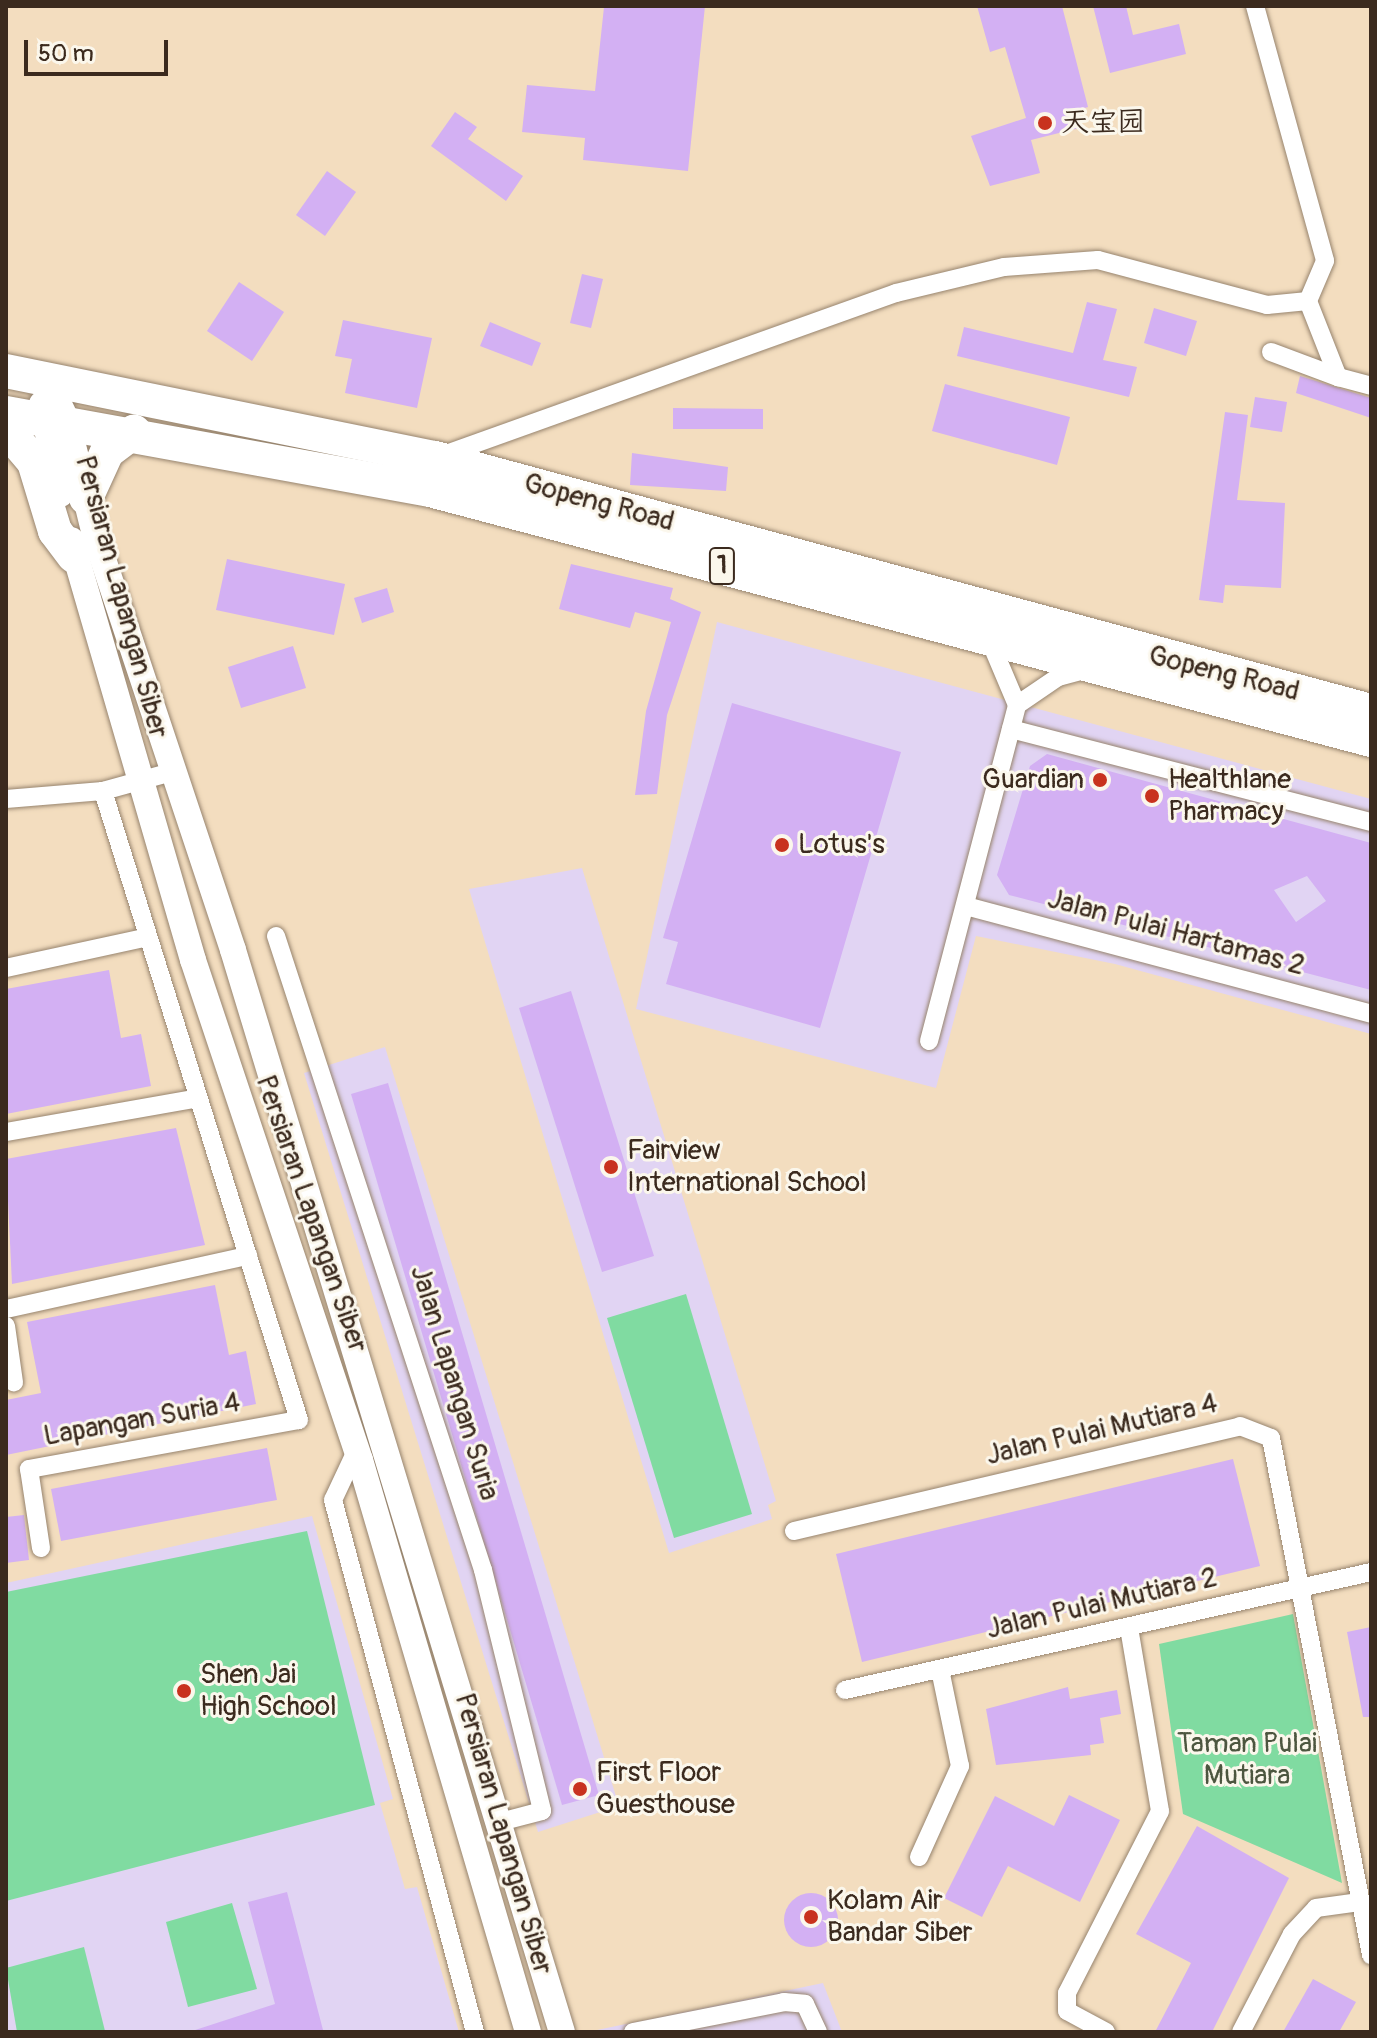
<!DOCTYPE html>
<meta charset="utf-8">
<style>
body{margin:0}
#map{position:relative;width:1377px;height:2038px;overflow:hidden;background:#f3ddbf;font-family:Pangolin,"LXGW WenKai TC",sans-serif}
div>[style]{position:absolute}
.built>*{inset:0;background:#e1d4f3}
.green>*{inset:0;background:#80dba1}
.building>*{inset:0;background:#d3b0f3}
.round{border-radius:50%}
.roads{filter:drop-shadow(0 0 2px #97846e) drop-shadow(0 0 2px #97846e)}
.street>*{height:18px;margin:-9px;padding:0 9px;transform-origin:9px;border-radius:9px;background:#fff}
.secondary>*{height:26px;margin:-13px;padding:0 13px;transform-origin:13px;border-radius:13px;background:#fff}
.highway>*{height:34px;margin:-17px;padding:0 17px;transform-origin:17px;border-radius:17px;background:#fff}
.dots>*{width:22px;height:22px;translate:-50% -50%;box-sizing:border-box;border:4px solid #fbf7ec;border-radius:50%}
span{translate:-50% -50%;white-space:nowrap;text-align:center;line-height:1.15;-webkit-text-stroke:6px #fbf7ec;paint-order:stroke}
.shield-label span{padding:2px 6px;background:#fbf7ec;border:2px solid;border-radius:6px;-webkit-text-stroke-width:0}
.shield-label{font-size:26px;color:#3b2a1e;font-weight:700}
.poi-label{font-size:28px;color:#3b2a1e}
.left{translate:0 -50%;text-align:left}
.right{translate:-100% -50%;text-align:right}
.street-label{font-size:28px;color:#3b2a1e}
.park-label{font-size:28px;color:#4c563f}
.frame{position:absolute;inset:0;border:8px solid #3b2a1e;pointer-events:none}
.scale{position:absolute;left:24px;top:40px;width:144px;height:36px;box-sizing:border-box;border:4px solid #3b2a1e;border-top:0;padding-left:10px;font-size:24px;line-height:28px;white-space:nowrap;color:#3b2a1e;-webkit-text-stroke:6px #fbf7ec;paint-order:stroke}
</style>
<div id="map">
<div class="built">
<div style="clip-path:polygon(717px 622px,1371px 799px,1371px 1034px,1115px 964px,976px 936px,936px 1088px,636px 1009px)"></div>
<div style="clip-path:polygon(582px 868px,776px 1501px,768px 1505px,772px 1519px,669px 1553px,469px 889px)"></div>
<div style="clip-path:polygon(385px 1047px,619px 1806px,538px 1832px,304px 1073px)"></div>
<div style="clip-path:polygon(312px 1516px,393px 1799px,380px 1803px,405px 1889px,417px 1887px,459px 2032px,6px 2032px,6px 1583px)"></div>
<div style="clip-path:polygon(823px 1983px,842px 2032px,597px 2030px)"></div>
</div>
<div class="green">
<div style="clip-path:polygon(686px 1294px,752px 1514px,674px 1538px,607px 1318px)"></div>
<div style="clip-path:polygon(307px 1531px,375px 1805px,6px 1901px,6px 1592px)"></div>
<div style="clip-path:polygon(1293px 1614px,1342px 1883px,1183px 1814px,1159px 1644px)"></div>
<div style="clip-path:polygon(232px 1903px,257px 1989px,188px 2007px,166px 1922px)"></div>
<div style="clip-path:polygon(84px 1947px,105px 2031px,17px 2032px,6px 1968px)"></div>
</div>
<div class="building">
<div style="clip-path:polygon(705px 6px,688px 171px,583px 160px,585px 138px,522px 132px,527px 85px,595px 91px,604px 7px)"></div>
<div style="clip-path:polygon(977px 6px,1062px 6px,1088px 107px,1078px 110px,1083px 127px,1031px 140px,1040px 173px,990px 186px,971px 136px,1026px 118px,1005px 47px,990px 52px)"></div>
<div style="clip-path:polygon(1093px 6px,1126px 6px,1133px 35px,1179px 24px,1186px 54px,1110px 73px)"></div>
<div style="clip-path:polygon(455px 112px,477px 127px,468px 139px,523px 176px,506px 201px,431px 146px)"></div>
<div style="clip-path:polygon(327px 171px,356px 192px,325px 236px,296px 215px)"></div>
<div style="clip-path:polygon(582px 274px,603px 279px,591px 328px,570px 323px)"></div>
<div style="clip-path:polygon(239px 282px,284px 312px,252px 361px,207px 331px)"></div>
<div style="clip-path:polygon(1087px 302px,1117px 309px,1103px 360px,1137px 367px,1129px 397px,957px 356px,964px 327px,1073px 353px)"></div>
<div style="clip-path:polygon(1154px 308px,1197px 321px,1186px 356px,1144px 343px)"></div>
<div style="clip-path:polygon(343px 320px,432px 338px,417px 408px,345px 393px,352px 359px,335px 356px)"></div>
<div style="clip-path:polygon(490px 322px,541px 343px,532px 366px,480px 346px)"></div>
<div style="clip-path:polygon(1300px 376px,1371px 398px,1371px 418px,1296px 393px)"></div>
<div style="clip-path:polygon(945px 384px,1070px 417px,1057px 465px,932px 431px)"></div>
<div style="clip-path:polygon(1255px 397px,1287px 402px,1282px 432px,1250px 427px)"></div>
<div style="clip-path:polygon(673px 408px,763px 409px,763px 429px,673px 429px)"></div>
<div style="clip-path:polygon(1225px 412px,1248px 415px,1237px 500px,1285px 503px,1281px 588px,1225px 585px,1223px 603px,1199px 600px)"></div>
<div style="clip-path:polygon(632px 453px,728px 467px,726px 491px,630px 485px)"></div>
<div style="clip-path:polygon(227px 559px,345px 584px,334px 635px,216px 610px)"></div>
<div style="clip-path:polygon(571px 564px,673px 588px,670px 599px,701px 612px,667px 715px,657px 794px,635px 795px,646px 711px,671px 622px,635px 612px,630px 628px,559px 609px)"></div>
<div style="clip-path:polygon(387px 588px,394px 612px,362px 623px,354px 598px)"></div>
<div style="clip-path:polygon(293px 646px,306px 688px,241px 708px,228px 667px)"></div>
<div style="clip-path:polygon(732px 703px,901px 752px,820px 1028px,666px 984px,678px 942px,663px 938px)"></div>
<div style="clip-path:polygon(evenodd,1047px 754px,1371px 843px,1371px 990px,1009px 895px,997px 875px,1030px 766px,1047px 754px,1307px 876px,1326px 901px,1296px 922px,1274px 890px,1307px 876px)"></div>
<div style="clip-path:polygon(109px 970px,121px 1038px,141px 1034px,151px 1086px,6px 1114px,6px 989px)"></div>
<div style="clip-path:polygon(571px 991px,654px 1256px,602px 1272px,519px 1008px)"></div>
<div style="clip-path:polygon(388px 1083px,599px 1795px,562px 1805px,351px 1094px)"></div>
<div style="clip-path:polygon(176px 1128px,205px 1245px,12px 1284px,6px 1159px)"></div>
<div style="clip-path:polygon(215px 1285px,229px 1355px,246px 1351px,256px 1404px,6px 1455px,6px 1400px,41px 1393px,27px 1322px)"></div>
<div style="clip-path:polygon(267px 1448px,277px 1500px,61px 1541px,51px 1489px)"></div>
<div style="clip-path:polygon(1233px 1459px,1260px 1566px,862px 1662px,836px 1554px)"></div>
<div style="clip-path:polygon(24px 1515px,29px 1560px,6px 1563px,6px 1517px)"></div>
<div style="clip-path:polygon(1371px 1627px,1371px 1717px,1363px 1717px,1347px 1632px)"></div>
<div style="clip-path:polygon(1068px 1687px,1070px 1699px,1117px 1690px,1121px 1714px,1100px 1718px,1104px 1743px,1090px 1745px,1091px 1755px,996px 1765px,986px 1709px)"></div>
<div style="clip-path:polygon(1069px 1795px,1120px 1820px,1080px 1902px,1008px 1866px,982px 1917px,944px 1898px,995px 1796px,1054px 1826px)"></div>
<div style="clip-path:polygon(1197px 1826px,1289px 1878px,1212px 2032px,1155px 2032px,1191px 1963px,1136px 1934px)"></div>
<div style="clip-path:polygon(287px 1892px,323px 2030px,189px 2032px,275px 2004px,248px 1902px)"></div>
<div class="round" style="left:784px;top:1893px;width:54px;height:54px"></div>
<div style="clip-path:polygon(1313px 1979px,1356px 2002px,1339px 2032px,1283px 2032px)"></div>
</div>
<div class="roads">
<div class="street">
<div style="left:1255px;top:6px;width:264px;rotate:74.6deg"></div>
<div style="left:1325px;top:261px;width:43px;rotate:113deg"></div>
<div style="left:1308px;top:301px;width:82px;rotate:68.5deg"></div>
<div style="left:1338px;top:377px;width:34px;rotate:15deg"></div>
<div style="left:1271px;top:352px;width:72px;rotate:20.5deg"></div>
<div style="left:438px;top:457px;width:486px;rotate:-19.7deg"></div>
<div style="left:896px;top:293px;width:111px;rotate:-13.5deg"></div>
<div style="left:1004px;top:267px;width:94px;rotate:-4.3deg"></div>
<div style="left:1098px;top:260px;width:175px;rotate:14.9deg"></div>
<div style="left:1267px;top:305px;width:41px;rotate:-5.6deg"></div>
<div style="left:1017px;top:705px;width:50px;rotate:-34.3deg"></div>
<div style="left:1058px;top:677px;width:28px;rotate:-15deg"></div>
<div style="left:1011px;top:729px;width:372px;rotate:14.5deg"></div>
<div style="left:6px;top:799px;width:97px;rotate:-4.7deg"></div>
<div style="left:103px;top:791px;width:75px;rotate:-15.5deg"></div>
<div style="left:966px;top:906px;width:419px;rotate:14.9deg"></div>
<div style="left:276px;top:936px;width:667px;rotate:71.92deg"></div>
<div style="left:483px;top:1570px;width:248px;rotate:76.2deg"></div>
<div style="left:542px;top:1811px;width:43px;rotate:165.3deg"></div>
<div style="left:6px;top:968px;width:145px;rotate:-12.3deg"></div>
<div style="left:929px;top:1041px;width:347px;rotate:-75.3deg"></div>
<div style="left:1017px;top:705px;width:69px;rotate:-112.9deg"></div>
<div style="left:6px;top:1132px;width:195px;rotate:-10deg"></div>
<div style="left:6px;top:1309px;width:248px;rotate:-12.4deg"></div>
<div style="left:6px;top:1326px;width:57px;rotate:81.9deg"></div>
<div style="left:356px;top:1451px;width:54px;rotate:115.1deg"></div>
<div style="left:333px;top:1500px;width:551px;rotate:75.06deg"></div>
<div style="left:794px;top:1531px;width:458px;rotate:-13.2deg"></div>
<div style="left:1240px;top:1426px;width:33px;rotate:21deg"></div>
<div style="left:1271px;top:1438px;width:527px;rotate:79.05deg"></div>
<div style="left:41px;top:1548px;width:80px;rotate:-98.6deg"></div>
<div style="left:29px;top:1469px;width:274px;rotate:-10.3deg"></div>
<div style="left:299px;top:1420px;width:659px;rotate:-107.31deg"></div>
<div style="left:845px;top:1690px;width:539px;rotate:-12.64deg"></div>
<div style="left:919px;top:1857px;width:100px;rotate:-65.7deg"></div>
<div style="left:960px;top:1766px;width:99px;rotate:-101.7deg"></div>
<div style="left:633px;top:2032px;width:154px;rotate:-11.2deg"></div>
<div style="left:784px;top:2002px;width:21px;rotate:5deg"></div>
<div style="left:805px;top:2004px;width:31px;rotate:65deg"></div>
<div style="left:1106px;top:2032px;width:44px;rotate:-151.7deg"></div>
<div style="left:1067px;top:2011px;width:18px;rotate:-90deg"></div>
<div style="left:1067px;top:1993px;width:204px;rotate:-62.9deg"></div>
<div style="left:1160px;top:1811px;width:187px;rotate:-99.6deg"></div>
<div style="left:1241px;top:2032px;width:110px;rotate:-62.5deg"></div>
<div style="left:1292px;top:1934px;width:35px;rotate:-47deg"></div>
<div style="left:1316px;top:1908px;width:44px;rotate:-7.8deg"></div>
</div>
<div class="secondary">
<div style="left:46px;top:377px;width:49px;rotate:64.5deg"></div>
<div style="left:67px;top:421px;width:117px;rotate:76.2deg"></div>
<div style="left:95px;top:535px;width:437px;rotate:71.6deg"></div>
<div style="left:233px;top:950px;width:1131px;rotate:73.09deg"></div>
<div style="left:42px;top:404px;width:92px;rotate:78.7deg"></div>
<div style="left:71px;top:540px;width:437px;rotate:73.8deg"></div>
<div style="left:193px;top:960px;width:527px;rotate:71.53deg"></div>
<div style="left:360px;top:1460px;width:596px;rotate:73.63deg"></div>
</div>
<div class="highway">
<div style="left:6px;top:371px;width:438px;rotate:11.5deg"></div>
<div style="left:435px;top:458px;width:970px;rotate:15.13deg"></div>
<div style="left:6px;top:413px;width:431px;rotate:10.3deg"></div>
<div style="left:430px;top:490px;width:974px;rotate:14.88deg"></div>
<div style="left:6px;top:429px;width:43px;rotate:49.7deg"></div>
<div style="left:34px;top:462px;width:72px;rotate:73.1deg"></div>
<div style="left:55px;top:531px;width:31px;rotate:53deg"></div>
<div style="left:86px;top:498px;width:51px;rotate:-65.5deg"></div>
<div style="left:107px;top:452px;width:34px;rotate:-37deg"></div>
</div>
</div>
<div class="dots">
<div style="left:1045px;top:123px;background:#c8321e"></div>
<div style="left:1100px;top:780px;background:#c8321e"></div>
<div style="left:1152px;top:796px;background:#c8321e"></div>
<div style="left:782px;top:845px;background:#c8321e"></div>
<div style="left:611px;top:1167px;background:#c8321e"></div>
<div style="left:184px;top:1691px;background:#c8321e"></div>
<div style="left:580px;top:1789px;background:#c8321e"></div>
<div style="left:811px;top:1917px;background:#c8321e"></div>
</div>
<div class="shield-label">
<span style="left:722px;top:566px">1</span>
</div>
<div class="poi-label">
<span class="left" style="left:1061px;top:123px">天宝园</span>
<span class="right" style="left:1084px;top:780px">Guardian</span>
<span class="left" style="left:1168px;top:796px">Healthlane<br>Pharmacy</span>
<span class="left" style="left:798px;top:845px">Lotus's</span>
<span class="left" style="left:627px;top:1167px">Fairview<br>International School</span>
<span class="left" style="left:200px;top:1691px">Shen Jai<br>High School</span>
<span class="left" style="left:596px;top:1789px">First Floor<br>Guesthouse</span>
<span class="left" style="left:827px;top:1917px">Kolam Air<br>Bandar Siber</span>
</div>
<div class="street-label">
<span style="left:599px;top:503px;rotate:15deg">Gopeng Road</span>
<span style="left:121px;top:597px;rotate:75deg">Persiaran Lapangan Siber</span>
<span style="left:1224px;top:674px;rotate:14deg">Gopeng Road</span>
<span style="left:1176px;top:933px;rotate:15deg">Jalan Pulai Hartamas 2</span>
<span style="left:311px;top:1214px;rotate:71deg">Persiaran Lapangan Siber</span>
<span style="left:454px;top:1383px;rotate:73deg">Jalan Lapangan Suria</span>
<span style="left:142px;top:1420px;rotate:-10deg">Lapangan Suria 4</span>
<span style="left:1102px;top:1430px;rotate:-13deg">Jalan Pulai Mutiara 4</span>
<span style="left:1102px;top:1604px;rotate:-13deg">Jalan Pulai Mutiara 2</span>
<span style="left:503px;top:1834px;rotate:74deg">Persiaran Lapangan Siber</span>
</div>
<div class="park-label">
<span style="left:1247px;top:1760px">Taman Pulai<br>Mutiara</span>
</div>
<div class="frame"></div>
<div class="scale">50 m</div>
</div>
